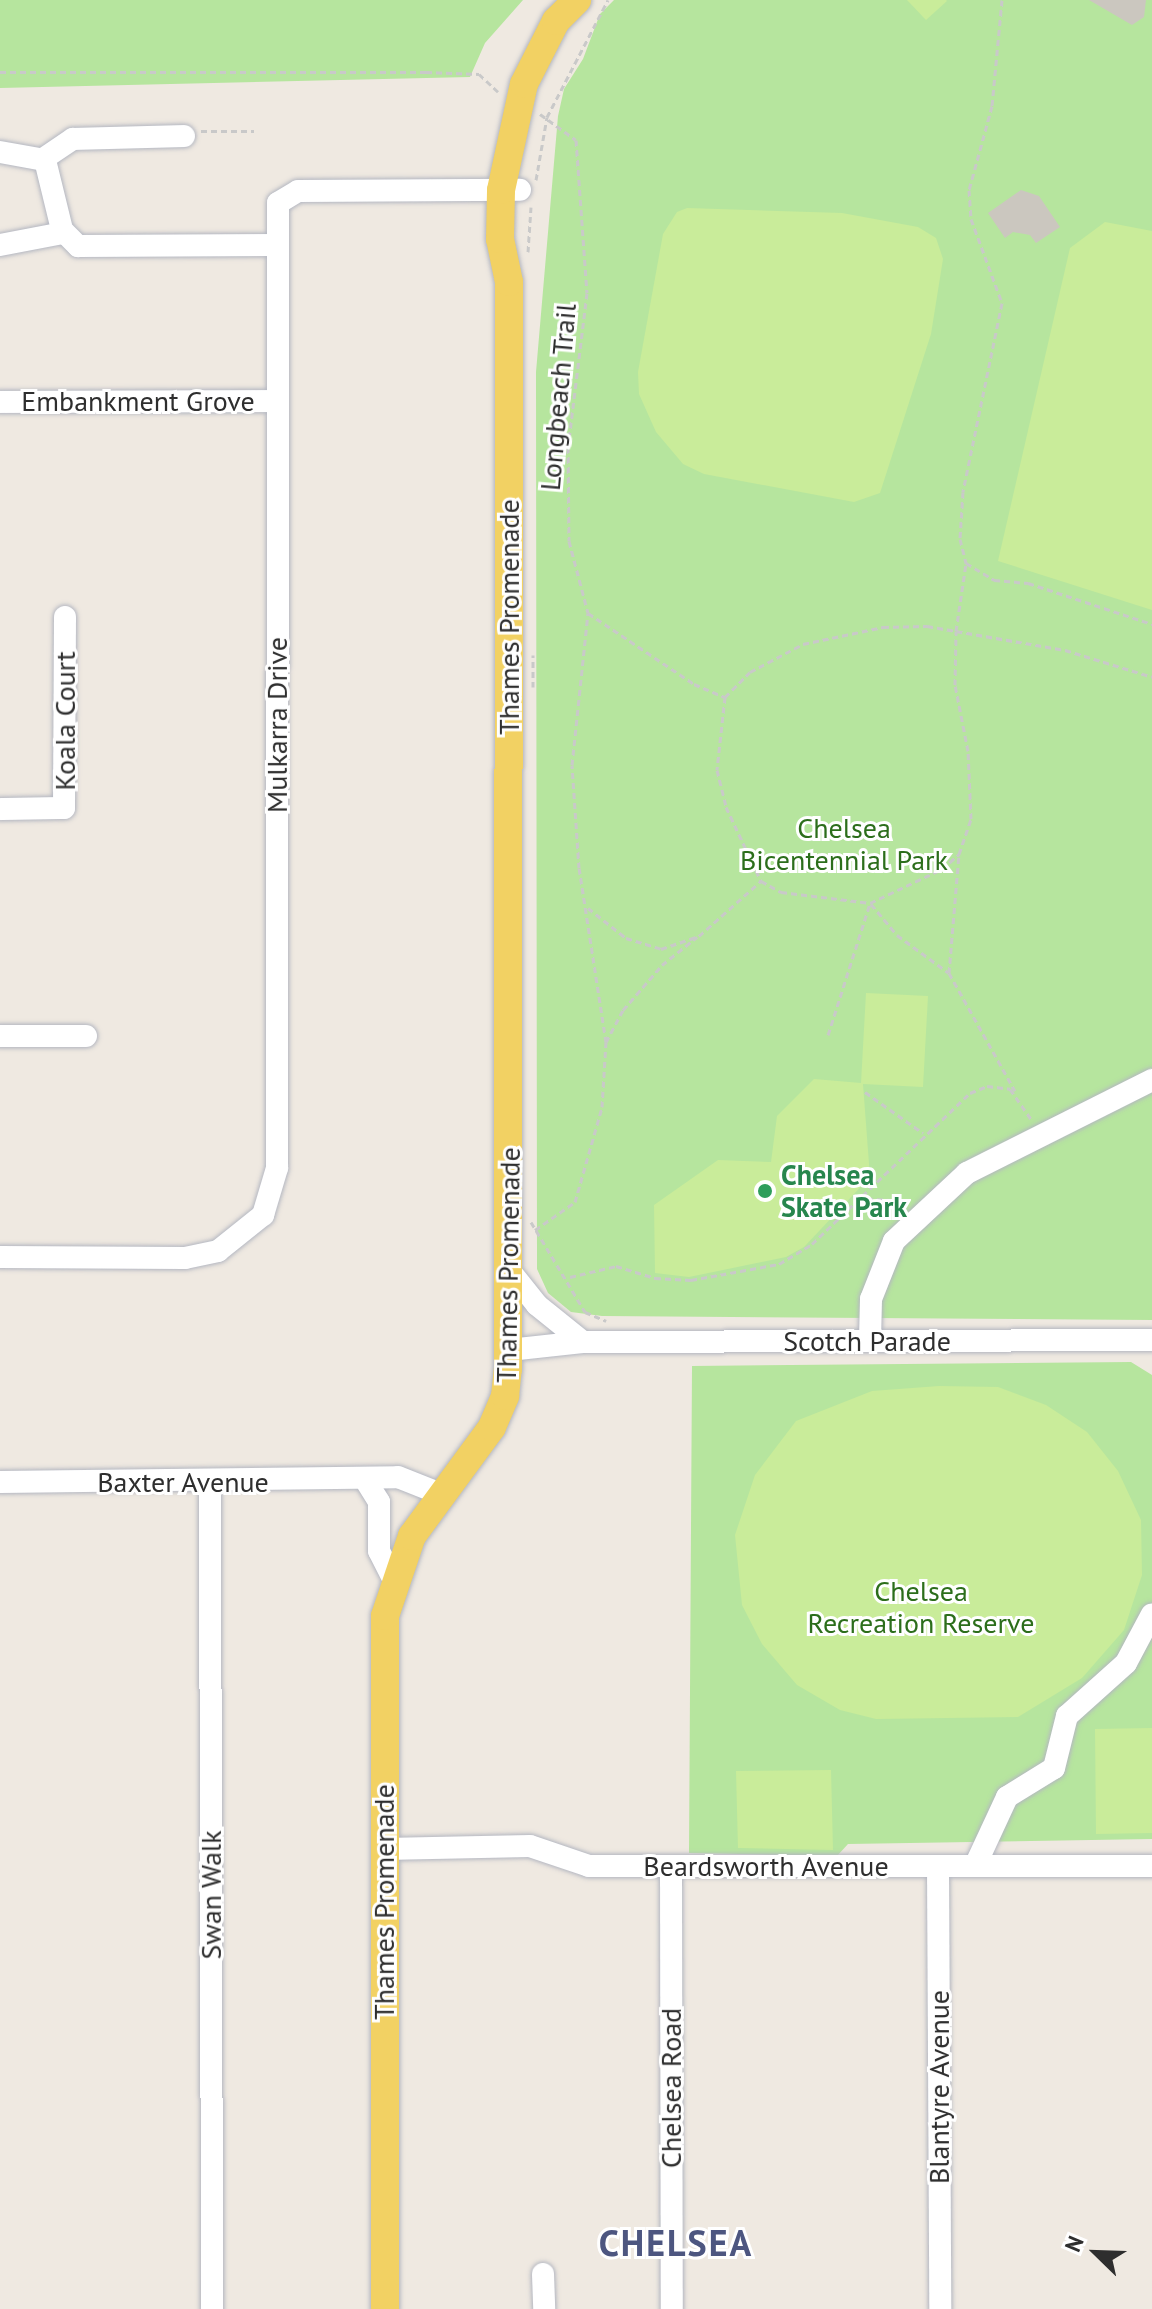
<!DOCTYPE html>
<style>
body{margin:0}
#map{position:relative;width:1152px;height:2309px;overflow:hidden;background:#efe9e1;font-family:"PT Sans",sans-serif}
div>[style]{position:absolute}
.green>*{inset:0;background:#b6e59e}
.pitch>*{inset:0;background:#c9ec9a}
.building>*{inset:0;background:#cbc7bf}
.path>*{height:3px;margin-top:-1.5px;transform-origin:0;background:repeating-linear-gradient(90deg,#c9c9c9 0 6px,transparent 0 10px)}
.roads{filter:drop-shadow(0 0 2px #b4b7c1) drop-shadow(0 0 2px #b4b7c1)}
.minor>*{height:22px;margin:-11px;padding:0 11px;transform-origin:11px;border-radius:11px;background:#fff}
.major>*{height:28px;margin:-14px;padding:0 14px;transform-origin:14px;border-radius:14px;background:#f2d163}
.dots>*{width:22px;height:22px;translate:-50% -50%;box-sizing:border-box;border:4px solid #fff;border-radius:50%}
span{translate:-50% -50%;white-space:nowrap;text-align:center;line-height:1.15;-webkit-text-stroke:6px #fff;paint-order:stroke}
.street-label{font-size:28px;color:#2e2e2e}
.park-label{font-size:28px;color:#2c6e1b}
.leisure-label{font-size:28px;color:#27864d;font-weight:700}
.left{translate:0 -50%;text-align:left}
.district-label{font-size:36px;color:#4d5680;font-weight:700;letter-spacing:2px}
.north{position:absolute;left:1056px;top:2213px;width:80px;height:80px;-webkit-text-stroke:6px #fff;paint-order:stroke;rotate:293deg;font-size:22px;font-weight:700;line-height:32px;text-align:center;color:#2e2e2e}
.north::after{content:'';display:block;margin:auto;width:28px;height:36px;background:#2e2e2e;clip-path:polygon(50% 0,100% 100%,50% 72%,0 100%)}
</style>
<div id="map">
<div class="green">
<div style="clip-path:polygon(0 0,523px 0,485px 43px,470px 77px,0 88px)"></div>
<div style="clip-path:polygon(614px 0,1152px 0,1152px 1320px,602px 1316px,571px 1312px,548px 1293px,537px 1269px,536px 372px,558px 116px,564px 89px,583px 59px,600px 14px)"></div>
<div style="clip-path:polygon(1131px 1362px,1152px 1375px,1152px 1839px,848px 1844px,837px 1856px,689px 1853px,692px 1366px)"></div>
</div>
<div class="pitch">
<div style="clip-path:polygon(907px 0,946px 0,947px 1px,926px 20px)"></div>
<div style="clip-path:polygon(687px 208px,842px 213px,918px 227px,936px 238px,943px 259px,931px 334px,880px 493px,854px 502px,704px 474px,683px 464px,656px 432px,639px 394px,638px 372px,663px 234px,677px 212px)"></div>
<div style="clip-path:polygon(1105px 222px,1152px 231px,1152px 610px,998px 561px,1070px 248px)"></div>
<div style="clip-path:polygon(866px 993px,928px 996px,923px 1087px,863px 1084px,870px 1177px,804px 1247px,786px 1257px,689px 1277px,655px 1273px,654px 1205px,718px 1160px,771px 1162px,777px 1116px,814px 1079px,861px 1083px)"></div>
<div style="clip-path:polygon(939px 1386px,998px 1387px,1046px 1405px,1087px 1432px,1118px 1471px,1141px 1520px,1142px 1575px,1124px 1630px,1082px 1678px,1018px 1717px,876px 1719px,840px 1710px,797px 1685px,762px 1644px,742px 1605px,735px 1535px,755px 1475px,796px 1421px,872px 1391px)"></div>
<div style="clip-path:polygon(1152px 1728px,1152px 1833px,1096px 1834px,1095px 1729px)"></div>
<div style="clip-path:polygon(831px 1770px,833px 1850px,738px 1848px,736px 1771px)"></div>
</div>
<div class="building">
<div style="clip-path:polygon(1089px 0,1146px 0,1144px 17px,1132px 25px)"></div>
<div style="clip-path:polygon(1021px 190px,1039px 196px,1060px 227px,1036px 243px,1030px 235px,1013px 232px,1005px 238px,988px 213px)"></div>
</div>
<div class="path">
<div style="left:1002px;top:0;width:106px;rotate:95.4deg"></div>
<div style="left:992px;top:106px;width:87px;rotate:105.3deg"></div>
<div style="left:969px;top:190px;width:29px;rotate:86deg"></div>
<div style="left:971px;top:219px;width:90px;rotate:69.7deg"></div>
<div style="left:1002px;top:303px;width:193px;rotate:101.7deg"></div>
<div style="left:963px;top:492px;width:47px;rotate:93.7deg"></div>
<div style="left:960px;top:539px;width:25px;rotate:76deg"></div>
<div style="left:966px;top:563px;width:33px;rotate:31deg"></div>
<div style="left:994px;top:580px;width:34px;rotate:5deg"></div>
<div style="left:1028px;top:583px;width:131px;rotate:18.3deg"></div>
<div style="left:0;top:72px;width:426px"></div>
<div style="left:426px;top:72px;width:53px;rotate:2.2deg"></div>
<div style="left:479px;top:74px;width:26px;rotate:43deg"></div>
<div style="left:540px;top:114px;width:44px;rotate:35.8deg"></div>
<div style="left:576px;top:140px;width:153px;rotate:85.9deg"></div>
<div style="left:587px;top:293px;width:155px;rotate:97deg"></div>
<div style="left:568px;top:447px;width:94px;rotate:89.4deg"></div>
<div style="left:569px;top:541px;width:74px;rotate:75.2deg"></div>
<div style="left:588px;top:613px;width:128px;rotate:33.8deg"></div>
<div style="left:694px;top:684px;width:34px;rotate:23deg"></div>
<div style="left:725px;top:697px;width:35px;rotate:-45deg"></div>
<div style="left:750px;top:672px;width:60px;rotate:-27.8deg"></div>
<div style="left:803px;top:644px;width:82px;rotate:-12deg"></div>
<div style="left:883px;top:627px;width:44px;rotate:-1.3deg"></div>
<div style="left:927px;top:626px;width:140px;rotate:9.9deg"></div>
<div style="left:1065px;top:650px;width:91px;rotate:17.2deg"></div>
<div style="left:201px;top:131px;width:53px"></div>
<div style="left:536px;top:180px;width:64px;rotate:-80.1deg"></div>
<div style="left:547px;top:117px;width:132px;rotate:-62.5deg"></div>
<div style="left:528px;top:252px;width:45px;rotate:-86.2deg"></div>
<div style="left:533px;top:687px;width:32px;rotate:-90deg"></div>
<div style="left:725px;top:697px;width:73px;rotate:96.3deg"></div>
<div style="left:717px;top:770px;width:38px;rotate:76deg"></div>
<div style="left:726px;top:807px;width:82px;rotate:64.7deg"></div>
<div style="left:761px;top:881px;width:23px;rotate:29deg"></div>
<div style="left:781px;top:892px;width:90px;rotate:7deg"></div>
<div style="left:870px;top:903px;width:80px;rotate:-25.3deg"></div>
<div style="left:942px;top:869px;width:23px;rotate:-41deg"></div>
<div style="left:959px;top:854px;width:37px;rotate:-71deg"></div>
<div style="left:971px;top:819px;width:68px;rotate:-92.5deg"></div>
<div style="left:968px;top:751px;width:67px;rotate:-101.1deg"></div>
<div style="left:955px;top:685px;width:54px;rotate:-88.9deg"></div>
<div style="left:956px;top:631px;width:69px;rotate:-81.6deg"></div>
<div style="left:871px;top:904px;width:40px;rotate:50deg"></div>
<div style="left:897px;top:935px;width:64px;rotate:36.2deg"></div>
<div style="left:949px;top:973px;width:135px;rotate:60.8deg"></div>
<div style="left:588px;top:908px;width:48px;rotate:38.3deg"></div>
<div style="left:626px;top:938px;width:37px;rotate:17deg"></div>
<div style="left:661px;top:949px;width:40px;rotate:-18.9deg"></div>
<div style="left:699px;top:936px;width:83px;rotate:-41.6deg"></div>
<div style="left:949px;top:973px;width:119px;rotate:-85.2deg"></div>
<div style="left:828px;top:1035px;width:139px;rotate:-72.3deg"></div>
<div style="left:606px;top:1042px;width:36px;rotate:-62deg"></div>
<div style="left:623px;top:1010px;width:60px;rotate:-49.1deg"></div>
<div style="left:662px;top:965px;width:45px;rotate:-38.7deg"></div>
<div style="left:865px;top:1092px;width:71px;rotate:35.3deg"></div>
<div style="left:857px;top:1198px;width:52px;rotate:3.3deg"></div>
<div style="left:531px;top:1222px;width:105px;rotate:59deg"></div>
<div style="left:585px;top:1312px;width:23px;rotate:23deg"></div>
<div style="left:535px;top:1230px;width:49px;rotate:-35deg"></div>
<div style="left:575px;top:1202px;width:99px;rotate:-74.1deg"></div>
<div style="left:602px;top:1107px;width:65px;rotate:-86.5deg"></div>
<div style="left:606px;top:1042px;width:176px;rotate:-98.8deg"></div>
<div style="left:579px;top:868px;width:103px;rotate:-93.9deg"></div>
<div style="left:572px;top:765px;width:153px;rotate:-84deg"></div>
<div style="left:570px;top:1277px;width:47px;rotate:-13.4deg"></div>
<div style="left:616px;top:1266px;width:41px;rotate:17.1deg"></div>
<div style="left:655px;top:1278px;width:36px;rotate:3deg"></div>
<div style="left:691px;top:1280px;width:89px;rotate:-10.3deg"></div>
<div style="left:779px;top:1264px;width:39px;rotate:-31deg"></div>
<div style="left:812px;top:1244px;width:219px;rotate:-43.7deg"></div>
<div style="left:970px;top:1093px;width:18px;rotate:-22deg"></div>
<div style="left:987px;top:1086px;width:23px;rotate:7deg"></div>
<div style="left:1010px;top:1089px;width:38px;rotate:55deg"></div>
</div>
<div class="roads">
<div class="minor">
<div style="left:0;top:152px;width:46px;rotate:10.1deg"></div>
<div style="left:45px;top:160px;width:72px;rotate:76.3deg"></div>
<div style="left:62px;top:230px;width:23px;rotate:45deg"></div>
<div style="left:78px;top:246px;width:197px;rotate:-0.3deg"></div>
<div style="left:43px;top:159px;width:36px;rotate:-34deg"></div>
<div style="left:73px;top:139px;width:111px;rotate:-1.5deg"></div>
<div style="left:0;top:245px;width:64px;rotate:-10.8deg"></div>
<div style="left:0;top:402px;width:276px;rotate:-0.2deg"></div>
<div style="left:0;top:809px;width:64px;rotate:-0.9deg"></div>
<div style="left:64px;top:808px;width:191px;rotate:-89.7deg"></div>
<div style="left:0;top:1036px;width:86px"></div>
<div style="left:0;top:1257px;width:185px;rotate:0.3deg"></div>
<div style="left:185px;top:1258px;width:34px;rotate:-12deg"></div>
<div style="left:218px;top:1251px;width:58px;rotate:-38.7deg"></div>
<div style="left:263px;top:1215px;width:49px;rotate:-73.4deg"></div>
<div style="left:277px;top:1168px;width:965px;rotate:-89.94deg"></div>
<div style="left:278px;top:203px;width:23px;rotate:-31deg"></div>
<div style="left:298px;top:191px;width:222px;rotate:-0.3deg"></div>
<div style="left:510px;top:1271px;width:43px;rotate:51.5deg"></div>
<div style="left:537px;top:1305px;width:59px;rotate:38.8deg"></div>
<div style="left:870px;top:1340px;width:41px;rotate:-88.6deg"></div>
<div style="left:871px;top:1299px;width:62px;rotate:-68.4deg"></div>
<div style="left:894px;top:1241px;width:100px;rotate:-43deg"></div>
<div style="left:967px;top:1173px;width:207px;rotate:-26.7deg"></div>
<div style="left:509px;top:1350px;width:74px;rotate:-6.2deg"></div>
<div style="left:583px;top:1342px;width:569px;rotate:-0.2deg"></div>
<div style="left:366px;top:1481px;width:25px;rotate:58deg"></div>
<div style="left:379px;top:1502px;width:49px;rotate:90deg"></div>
<div style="left:379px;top:1551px;width:33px;rotate:63deg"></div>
<div style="left:0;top:1482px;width:398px;rotate:-0.7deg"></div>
<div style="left:398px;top:1477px;width:46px;rotate:21.6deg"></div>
<div style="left:210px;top:1482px;width:827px;rotate:89.86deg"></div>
<div style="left:384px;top:1849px;width:146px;rotate:-1.2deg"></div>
<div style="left:530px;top:1846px;width:62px;rotate:18.7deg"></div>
<div style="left:589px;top:1866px;width:563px"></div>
<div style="left:938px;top:1866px;width:443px;rotate:89.7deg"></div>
<div style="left:975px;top:1866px;width:76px;rotate:-65.1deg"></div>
<div style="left:1007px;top:1797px;width:55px;rotate:-31.7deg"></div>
<div style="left:1054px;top:1768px;width:54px;rotate:-76deg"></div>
<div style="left:1067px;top:1716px;width:79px;rotate:-41.9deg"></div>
<div style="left:1126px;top:1663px;width:55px;rotate:-62deg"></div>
<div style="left:671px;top:1868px;width:441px;rotate:89.9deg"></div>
<div style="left:543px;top:2274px;width:35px;rotate:88deg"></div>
</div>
<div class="major">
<div style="left:385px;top:2309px;width:693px;rotate:-90deg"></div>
<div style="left:385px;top:1616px;width:84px;rotate:-71.4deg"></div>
<div style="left:412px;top:1536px;width:135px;rotate:-53.7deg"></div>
<div style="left:492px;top:1427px;width:34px;rotate:-67deg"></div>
<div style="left:505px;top:1396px;width:27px;rotate:-84deg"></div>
<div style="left:508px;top:1369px;width:1087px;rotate:-89.95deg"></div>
<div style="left:509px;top:282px;width:44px;rotate:-101.8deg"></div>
<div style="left:500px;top:239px;width:49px;rotate:-88.8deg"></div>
<div style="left:501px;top:190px;width:108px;rotate:-77.8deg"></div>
<div style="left:524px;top:84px;width:71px;rotate:-63.1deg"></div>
<div style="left:556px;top:21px;width:30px;rotate:-45deg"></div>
</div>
</div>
<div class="dots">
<div style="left:765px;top:1191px;background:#2e9e5b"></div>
</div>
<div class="street-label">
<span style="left:558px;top:397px;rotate:-85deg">Longbeach Trail</span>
<span style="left:138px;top:401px">Embankment Grove</span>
<span style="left:509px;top:617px;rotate:-90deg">Thames Promenade</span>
<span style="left:65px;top:721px;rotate:-90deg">Koala Court</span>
<span style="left:277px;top:725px;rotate:-90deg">Mulkarra Drive</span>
<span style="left:508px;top:1265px;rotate:-89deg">Thames Promenade</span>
<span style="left:867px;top:1341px">Scotch Parade</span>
<span style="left:183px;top:1482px">Baxter Avenue</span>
<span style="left:766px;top:1866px">Beardsworth Avenue</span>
<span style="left:211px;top:1895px;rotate:-90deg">Swan Walk</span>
<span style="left:384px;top:1902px;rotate:-90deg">Thames Promenade</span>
<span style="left:939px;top:2087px;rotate:-90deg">Blantyre Avenue</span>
<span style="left:671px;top:2088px;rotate:-90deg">Chelsea Road</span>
</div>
<div class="park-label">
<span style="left:844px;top:844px">Chelsea<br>Bicentennial Park</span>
<span style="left:921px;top:1607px">Chelsea<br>Recreation Reserve</span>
</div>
<div class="leisure-label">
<span class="left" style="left:781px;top:1191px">Chelsea<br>Skate Park</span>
</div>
<div class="district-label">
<span style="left:676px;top:2243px">CHELSEA</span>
</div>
<div class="north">N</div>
</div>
